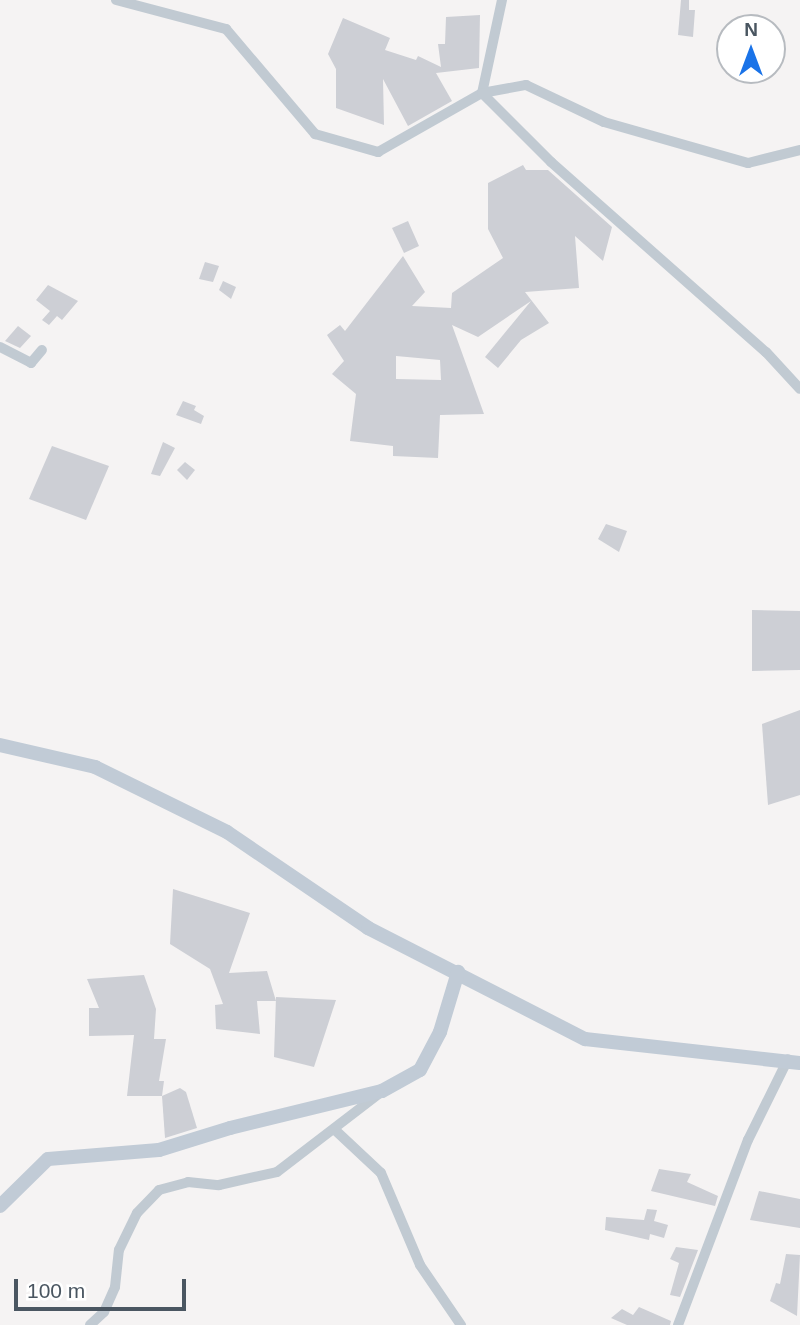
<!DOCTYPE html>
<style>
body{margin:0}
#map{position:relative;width:800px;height:1325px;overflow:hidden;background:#f5f3f3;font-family:Arial,sans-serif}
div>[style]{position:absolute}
.building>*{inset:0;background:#cdcfd5}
.street>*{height:10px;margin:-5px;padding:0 5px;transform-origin:5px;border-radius:5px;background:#c1cad2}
.secondary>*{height:14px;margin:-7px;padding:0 7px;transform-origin:7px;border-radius:7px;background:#c1cbd6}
span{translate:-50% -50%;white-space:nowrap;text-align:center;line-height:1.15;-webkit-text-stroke:5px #fff;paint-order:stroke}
.north{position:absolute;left:716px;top:14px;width:70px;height:70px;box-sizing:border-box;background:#fff;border:2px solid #b7bbc0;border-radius:50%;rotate:0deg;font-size:19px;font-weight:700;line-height:28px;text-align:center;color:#4a5661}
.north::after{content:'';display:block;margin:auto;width:24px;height:32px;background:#1a73e8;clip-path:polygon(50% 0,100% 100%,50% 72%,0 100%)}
.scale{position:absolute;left:14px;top:1279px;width:172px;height:32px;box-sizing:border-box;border:4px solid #4a5661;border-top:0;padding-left:9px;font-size:21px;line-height:24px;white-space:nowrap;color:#4a5661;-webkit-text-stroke:5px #fff;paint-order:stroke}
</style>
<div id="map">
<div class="building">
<div style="clip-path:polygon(681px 0,689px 0,689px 10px,695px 10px,693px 37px,678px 35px)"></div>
<div style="clip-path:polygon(480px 15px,479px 68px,436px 73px,452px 101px,408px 126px,383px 79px,384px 125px,336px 108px,336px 69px,328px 54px,343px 18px,390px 38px,385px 50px,416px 60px,418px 56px,441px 67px,438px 44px,445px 44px,446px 17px)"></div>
<div style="clip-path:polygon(evenodd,523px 165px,526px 170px,548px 170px,612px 227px,603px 261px,575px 236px,579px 288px,525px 292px,549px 323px,521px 340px,498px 368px,485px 357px,531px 301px,478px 337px,452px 325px,484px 414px,440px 415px,438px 458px,393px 456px,393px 446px,350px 441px,356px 394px,332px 374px,344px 361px,327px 335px,340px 325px,345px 331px,403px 256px,425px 292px,412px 306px,451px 308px,452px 293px,503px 258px,488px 229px,488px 183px,523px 165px,396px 356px,440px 360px,441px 380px,396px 379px,396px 356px)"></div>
<div style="clip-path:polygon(408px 221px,419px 246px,404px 253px,392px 228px)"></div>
<div style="clip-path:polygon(205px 262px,219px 266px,213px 282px,199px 279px)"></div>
<div style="clip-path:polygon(223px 281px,236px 287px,231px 299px,219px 290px)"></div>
<div style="clip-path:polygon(48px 285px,78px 301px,62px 320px,57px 316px,49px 325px,42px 320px,50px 311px,36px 300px)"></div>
<div style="clip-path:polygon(18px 326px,31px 336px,20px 348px,5px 341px)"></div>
<div style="clip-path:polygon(183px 401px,196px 406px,194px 410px,204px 416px,201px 424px,176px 415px)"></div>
<div style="clip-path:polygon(163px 442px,175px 448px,160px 476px,151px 474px)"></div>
<div style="clip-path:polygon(52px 446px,109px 466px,86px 520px,29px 499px)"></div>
<div style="clip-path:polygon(185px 462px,195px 470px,187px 480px,177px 470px)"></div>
<div style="clip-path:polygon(606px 524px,627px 531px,619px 552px,598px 539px)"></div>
<div style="clip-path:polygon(752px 610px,800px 611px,800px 670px,752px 671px)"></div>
<div style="clip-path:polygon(800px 710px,800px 795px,768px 805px,762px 724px)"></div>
<div style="clip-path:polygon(173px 889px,250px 913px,229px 973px,267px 971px,276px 1001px,257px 1001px,260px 1034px,216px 1029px,215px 1005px,223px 1004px,210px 969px,170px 944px)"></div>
<div style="clip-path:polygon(144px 975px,156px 1009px,154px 1039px,166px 1039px,159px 1081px,164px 1081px,162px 1096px,127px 1096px,134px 1035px,89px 1036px,89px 1008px,99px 1008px,87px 979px)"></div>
<div style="clip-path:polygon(276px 997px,336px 1000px,314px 1067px,274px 1057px)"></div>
<div style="clip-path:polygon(180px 1088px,186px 1092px,197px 1128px,165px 1138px,162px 1096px)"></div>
<div style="clip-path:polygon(659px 1169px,691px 1174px,687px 1182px,718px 1196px,715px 1206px,651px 1191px)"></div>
<div style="clip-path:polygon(759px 1191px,800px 1199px,800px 1228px,750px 1220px)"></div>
<div style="clip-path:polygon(647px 1209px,657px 1210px,654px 1221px,668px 1225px,664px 1238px,650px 1234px,649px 1240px,605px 1230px,606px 1217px,644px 1220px)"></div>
<div style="clip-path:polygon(676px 1247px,698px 1250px,680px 1297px,670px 1295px,679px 1263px,670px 1259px)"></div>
<div style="clip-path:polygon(786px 1254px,800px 1255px,797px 1316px,770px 1301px,776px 1283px,780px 1284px)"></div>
<div style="clip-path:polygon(639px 1307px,671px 1321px,670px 1325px,627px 1325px,611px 1318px,622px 1309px,633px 1315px)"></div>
</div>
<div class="street">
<div style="left:116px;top:0;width:114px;rotate:14.8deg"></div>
<div style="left:226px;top:29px;width:138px;rotate:49.7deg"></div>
<div style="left:315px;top:134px;width:66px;rotate:15.9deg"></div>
<div style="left:378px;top:152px;width:120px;rotate:-29.6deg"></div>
<div style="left:482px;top:93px;width:45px;rotate:-10.3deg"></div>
<div style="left:526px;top:85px;width:86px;rotate:25.4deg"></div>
<div style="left:604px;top:122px;width:150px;rotate:15.9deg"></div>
<div style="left:748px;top:163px;width:54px;rotate:-14deg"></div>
<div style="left:502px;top:0;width:95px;rotate:102.1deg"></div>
<div style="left:482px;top:93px;width:98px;rotate:45deg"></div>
<div style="left:551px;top:162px;width:287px;rotate:41.5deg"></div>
<div style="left:766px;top:352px;width:50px;rotate:47.4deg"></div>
<div style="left:0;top:347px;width:35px;rotate:27deg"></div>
<div style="left:31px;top:363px;width:17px;rotate:-50deg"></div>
<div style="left:334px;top:1129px;width:64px;rotate:43.1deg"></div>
<div style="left:381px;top:1173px;width:100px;rotate:67deg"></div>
<div style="left:420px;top:1265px;width:73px;rotate:55.7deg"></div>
<div style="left:90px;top:1325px;width:19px;rotate:-43deg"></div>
<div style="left:104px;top:1312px;width:27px;rotate:-66deg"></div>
<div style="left:115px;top:1287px;width:37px;rotate:-84deg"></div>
<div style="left:119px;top:1250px;width:41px;rotate:-64.1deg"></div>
<div style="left:137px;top:1213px;width:32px;rotate:-46deg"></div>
<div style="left:159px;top:1190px;width:30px;rotate:-15deg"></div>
<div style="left:188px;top:1182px;width:31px;rotate:6deg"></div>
<div style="left:219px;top:1185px;width:59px;rotate:-12.6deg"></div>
<div style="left:277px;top:1172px;width:130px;rotate:-37.5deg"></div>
<div style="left:678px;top:1325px;width:198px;rotate:-69.3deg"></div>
<div style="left:748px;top:1140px;width:90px;rotate:-63.7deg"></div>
</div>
<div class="secondary">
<div style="left:0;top:745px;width:98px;rotate:13deg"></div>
<div style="left:95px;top:767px;width:147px;rotate:26.2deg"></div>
<div style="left:227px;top:832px;width:171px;rotate:34.2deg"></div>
<div style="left:368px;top:928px;width:244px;rotate:27.1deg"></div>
<div style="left:585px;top:1039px;width:216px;rotate:6.4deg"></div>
<div style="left:0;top:1206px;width:67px;rotate:-44.4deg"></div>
<div style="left:48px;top:1159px;width:111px;rotate:-4.6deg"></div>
<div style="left:159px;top:1150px;width:74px;rotate:-17.2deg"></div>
<div style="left:230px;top:1128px;width:156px;rotate:-13.7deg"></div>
<div style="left:382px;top:1091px;width:43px;rotate:-28.9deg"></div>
<div style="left:420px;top:1070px;width:43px;rotate:-62.2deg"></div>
<div style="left:440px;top:1032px;width:63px;rotate:-73.3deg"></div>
</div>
<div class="north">N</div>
<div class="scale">100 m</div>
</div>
